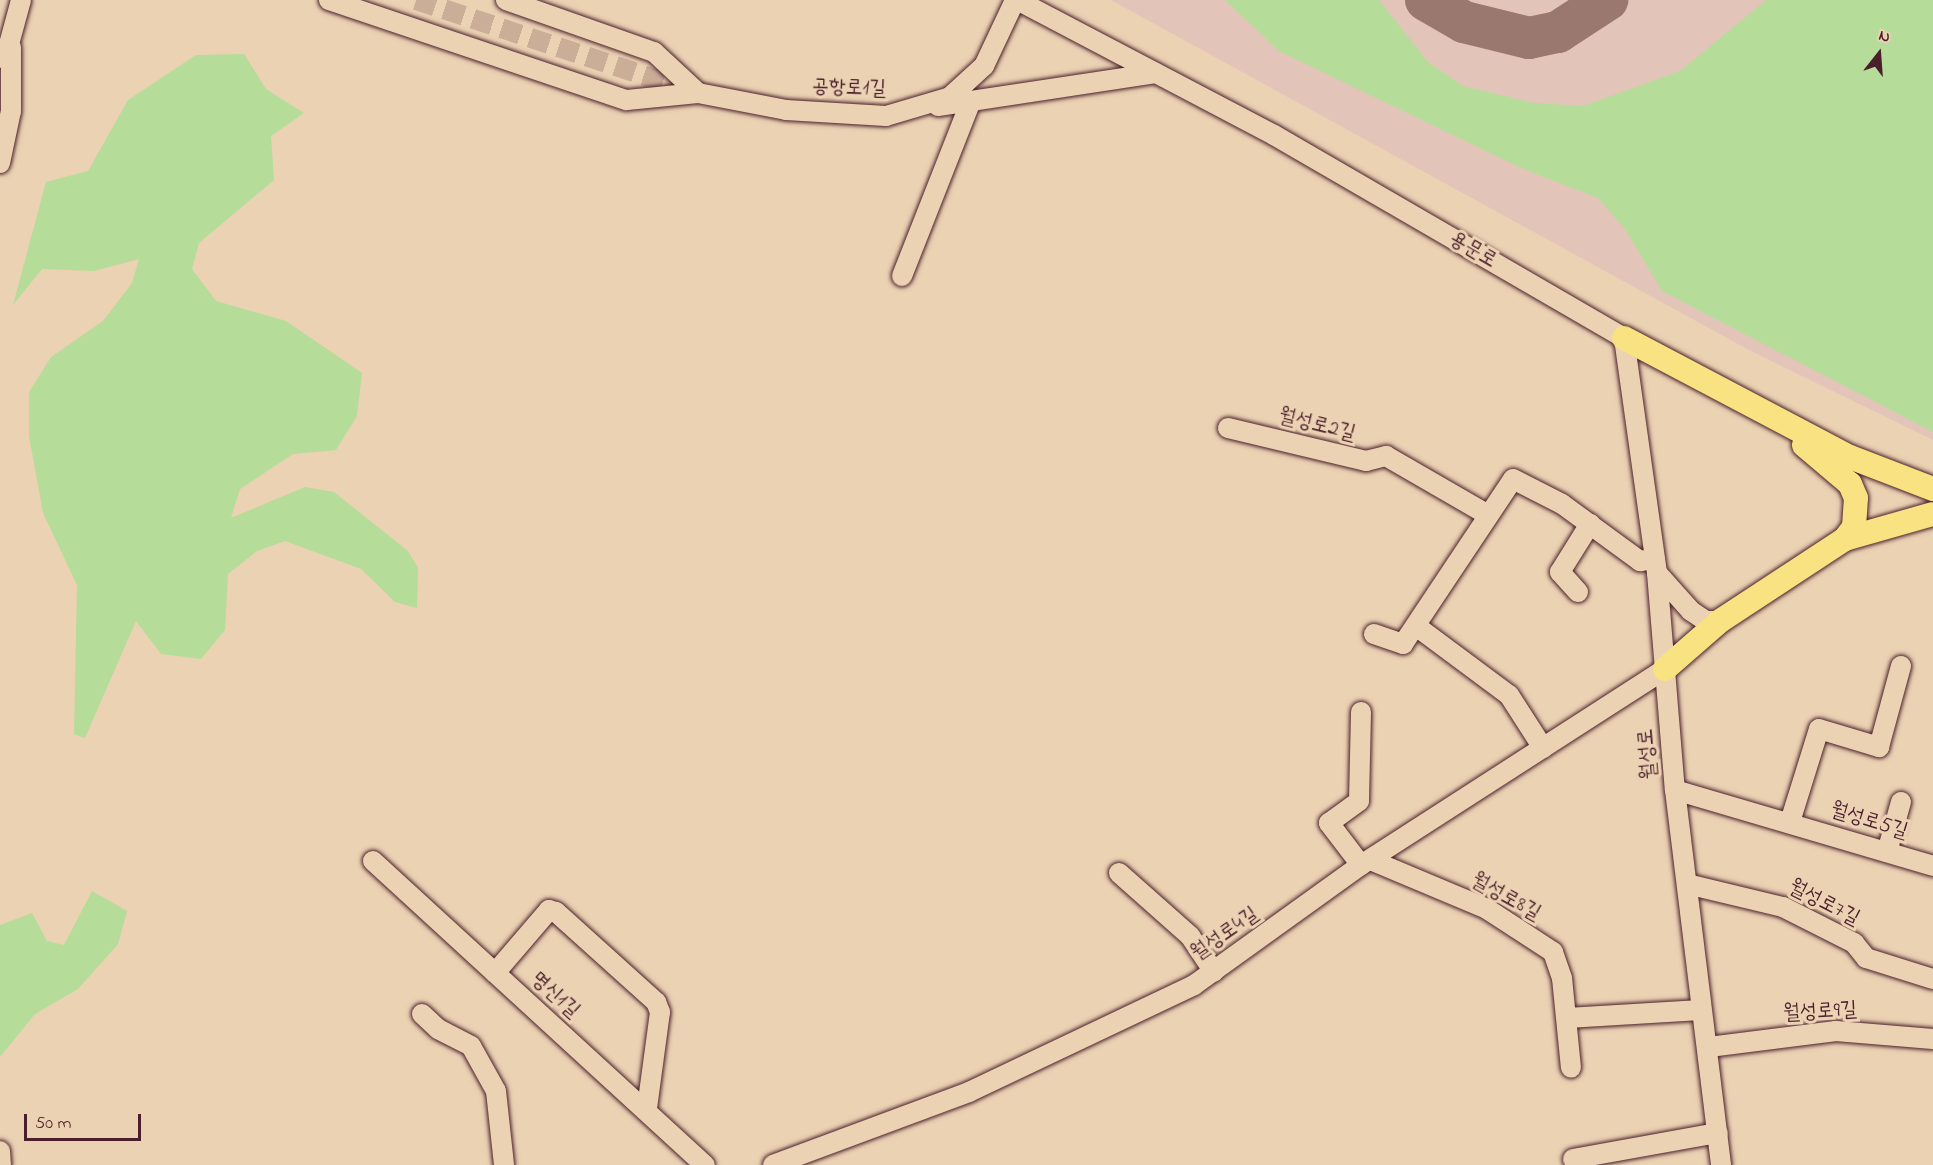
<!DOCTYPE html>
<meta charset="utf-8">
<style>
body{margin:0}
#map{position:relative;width:1933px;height:1165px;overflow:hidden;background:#ebd2b3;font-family:"Indie Flower","Poor Story",sans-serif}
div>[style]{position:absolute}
.built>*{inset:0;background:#e3c4b9}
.green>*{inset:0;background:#b5dc98}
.taxiway>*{height:42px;margin:-21px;padding:0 21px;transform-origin:21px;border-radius:21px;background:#9a786f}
.minor-tunnel>*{height:20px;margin-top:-10px;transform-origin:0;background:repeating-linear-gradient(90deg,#cbae98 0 20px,transparent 0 30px)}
.roads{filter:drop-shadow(0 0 2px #4a1f2b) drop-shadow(0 0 2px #4a1f2b)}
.minor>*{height:20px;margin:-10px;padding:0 10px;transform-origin:10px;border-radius:10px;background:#ebd2b3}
.major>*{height:24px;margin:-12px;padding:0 12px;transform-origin:12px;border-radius:12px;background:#f8e281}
span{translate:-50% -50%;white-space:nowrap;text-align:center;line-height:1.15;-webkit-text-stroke:6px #ebd2b3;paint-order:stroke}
.street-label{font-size:21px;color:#4a1f2b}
.north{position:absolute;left:1849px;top:24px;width:60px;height:60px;-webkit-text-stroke:4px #ebd2b3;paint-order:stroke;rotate:17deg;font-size:16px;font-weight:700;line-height:24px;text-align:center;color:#4a1f2b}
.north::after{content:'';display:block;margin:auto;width:21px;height:27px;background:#4a1f2b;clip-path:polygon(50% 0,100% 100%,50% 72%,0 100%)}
.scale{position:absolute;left:24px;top:1114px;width:117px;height:27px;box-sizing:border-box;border:3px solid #4a1f2b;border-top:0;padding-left:8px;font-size:18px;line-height:21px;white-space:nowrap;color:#4a1f2b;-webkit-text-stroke:4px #ebd2b3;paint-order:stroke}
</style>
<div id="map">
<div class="built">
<div style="clip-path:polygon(1111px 0,1933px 0,1933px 440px,1749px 350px)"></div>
</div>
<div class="green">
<div style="clip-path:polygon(1225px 0,1379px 0,1428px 62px,1463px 86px,1534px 103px,1583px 106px,1680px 71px,1766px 0,1933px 0,1933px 432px,1662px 291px,1625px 229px,1598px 198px,1521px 168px,1279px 51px)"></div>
<div style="clip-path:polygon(244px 54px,266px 89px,304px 113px,271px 136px,274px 180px,199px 243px,192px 269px,216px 301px,286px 321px,362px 373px,357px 416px,336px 450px,293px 454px,240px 489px,231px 518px,305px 487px,334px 492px,408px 551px,418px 568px,417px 608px,395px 602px,361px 569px,285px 541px,257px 551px,228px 574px,225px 630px,201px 659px,161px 654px,136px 621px,85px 738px,74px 734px,77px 585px,43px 513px,29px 436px,29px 392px,51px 357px,103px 321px,132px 283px,139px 259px,94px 271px,42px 269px,13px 305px,46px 182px,88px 171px,128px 100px,196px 55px)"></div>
<div style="clip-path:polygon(92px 891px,127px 911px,118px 944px,78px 989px,35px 1014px,0 1057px,0 925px,32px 913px,47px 941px,64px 945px)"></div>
</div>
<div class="taxiway">
<div style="left:1426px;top:0;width:44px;rotate:30.1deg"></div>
<div style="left:1464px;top:22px;width:67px;rotate:13.8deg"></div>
<div style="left:1529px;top:38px;width:30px;rotate:-12deg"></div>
<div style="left:1558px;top:32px;width:59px;rotate:-33.1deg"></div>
</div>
<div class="minor-tunnel">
<div style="left:416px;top:0;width:297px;rotate:18.3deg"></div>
</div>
<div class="roads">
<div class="minor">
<div style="left:329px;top:0;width:314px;rotate:18.6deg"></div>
<div style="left:627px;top:100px;width:71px;rotate:-5.6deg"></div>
<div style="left:698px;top:93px;width:90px;rotate:10.9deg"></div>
<div style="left:786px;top:110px;width:100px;rotate:3.4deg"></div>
<div style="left:886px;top:116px;width:67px;rotate:-16.5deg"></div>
<div style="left:950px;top:97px;width:46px;rotate:-42.4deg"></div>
<div style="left:984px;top:66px;width:73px;rotate:-64.8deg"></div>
<div style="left:506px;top:0;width:157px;rotate:19.4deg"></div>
<div style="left:654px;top:52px;width:60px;rotate:43deg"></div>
<div style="left:1017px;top:0;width:290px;rotate:27.7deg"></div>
<div style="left:1274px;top:135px;width:405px;rotate:30.1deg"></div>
<div style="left:1624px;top:338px;width:237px;rotate:82deg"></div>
<div style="left:1657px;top:573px;width:218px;rotate:85.3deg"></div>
<div style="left:1675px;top:790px;width:378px;rotate:83deg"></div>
<div style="left:5px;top:59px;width:61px;rotate:-74.8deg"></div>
<div style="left:938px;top:106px;width:220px;rotate:-8.6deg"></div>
<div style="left:0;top:163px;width:53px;rotate:-78.1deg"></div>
<div style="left:11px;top:111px;width:64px;rotate:-90deg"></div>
<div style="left:902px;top:276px;width:188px;rotate:-68.5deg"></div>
<div style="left:1228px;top:428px;width:142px;rotate:13.4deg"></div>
<div style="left:1366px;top:461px;width:21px;rotate:-14deg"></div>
<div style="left:1386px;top:456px;width:118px;rotate:30deg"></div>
<div style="left:1657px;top:573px;width:51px;rotate:48.2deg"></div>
<div style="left:1691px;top:611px;width:18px;rotate:34deg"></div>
<div style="left:1706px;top:621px;width:14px"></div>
<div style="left:1578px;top:592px;width:27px;rotate:-132deg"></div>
<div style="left:1560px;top:572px;width:57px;rotate:-58deg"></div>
<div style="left:1416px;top:626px;width:116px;rotate:36.6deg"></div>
<div style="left:1509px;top:695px;width:63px;rotate:57.3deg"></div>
<div style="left:1374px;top:634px;width:31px;rotate:19deg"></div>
<div style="left:1403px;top:644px;width:198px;rotate:-56.3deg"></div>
<div style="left:1513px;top:479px;width:55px;rotate:27deg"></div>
<div style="left:1562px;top:504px;width:97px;rotate:36.2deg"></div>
<div style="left:1640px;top:561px;width:15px;rotate:-8deg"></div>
<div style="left:1675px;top:790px;width:269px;rotate:16.4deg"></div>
<div style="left:1790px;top:822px;width:97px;rotate:-72.7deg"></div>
<div style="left:1819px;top:729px;width:63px;rotate:16.7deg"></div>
<div style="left:1879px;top:747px;width:84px;rotate:-74.8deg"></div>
<div style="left:1887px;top:852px;width:52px;rotate:-74.4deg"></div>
<div style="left:373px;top:861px;width:450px;rotate:42.5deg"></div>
<div style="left:1373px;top:861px;width:124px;rotate:22.8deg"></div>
<div style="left:1487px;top:909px;width:79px;rotate:33.1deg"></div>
<div style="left:1553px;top:952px;width:28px;rotate:71deg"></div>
<div style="left:1562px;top:978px;width:90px;rotate:84.3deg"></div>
<div style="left:1361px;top:865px;width:53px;rotate:-127.3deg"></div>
<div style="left:1329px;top:823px;width:37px;rotate:-36deg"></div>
<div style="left:1359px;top:801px;width:89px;rotate:-88.7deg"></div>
<div style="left:1119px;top:873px;width:95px;rotate:41.6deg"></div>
<div style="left:1190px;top:936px;width:43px;rotate:56.3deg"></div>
<div style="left:1687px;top:884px;width:99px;rotate:13.5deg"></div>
<div style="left:1783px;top:907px;width:80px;rotate:26.9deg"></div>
<div style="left:1854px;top:943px;width:19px;rotate:51deg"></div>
<div style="left:1866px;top:958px;width:70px;rotate:17.4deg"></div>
<div style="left:495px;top:973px;width:83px;rotate:-49.4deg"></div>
<div style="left:549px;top:910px;width:7px;rotate:16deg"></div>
<div style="left:556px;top:912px;width:135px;rotate:42deg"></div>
<div style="left:656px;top:1002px;width:11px;rotate:68deg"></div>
<div style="left:660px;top:1012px;width:97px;rotate:97.7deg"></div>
<div style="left:422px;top:1014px;width:22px;rotate:43deg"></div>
<div style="left:438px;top:1029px;width:37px;rotate:27deg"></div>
<div style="left:471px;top:1046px;width:51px;rotate:60.9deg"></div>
<div style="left:496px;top:1091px;width:74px;rotate:83.8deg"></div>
<div style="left:1567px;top:1018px;width:134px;rotate:-3.4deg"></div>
<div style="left:1709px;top:1047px;width:128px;rotate:-7.2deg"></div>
<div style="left:1836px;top:1031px;width:97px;rotate:4.7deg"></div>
<div style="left:0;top:1151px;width:14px;rotate:86deg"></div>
<div style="left:1573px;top:1159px;width:147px;rotate:-10.2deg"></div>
<div style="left:773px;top:1165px;width:209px;rotate:-20.4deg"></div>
<div style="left:969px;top:1092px;width:249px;rotate:-25.4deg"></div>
<div style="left:1194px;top:985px;width:206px;rotate:-35.7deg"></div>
<div style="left:1361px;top:865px;width:362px;rotate:-32.8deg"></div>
</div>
<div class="major">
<div style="left:1624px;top:338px;width:255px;rotate:27.8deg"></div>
<div style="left:1850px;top:457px;width:89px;rotate:21.1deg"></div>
<div style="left:1804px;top:445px;width:60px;rotate:40.3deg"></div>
<div style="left:1850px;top:484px;width:15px;rotate:67deg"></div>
<div style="left:1856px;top:498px;width:29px;rotate:94deg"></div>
<div style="left:1854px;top:527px;width:15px;rotate:127deg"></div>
<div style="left:1665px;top:669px;width:73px;rotate:-41.1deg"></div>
<div style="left:1720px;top:621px;width:149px;rotate:-33.3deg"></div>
<div style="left:1845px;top:539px;width:91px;rotate:-15.9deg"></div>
</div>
</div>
<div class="street-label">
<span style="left:849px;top:88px;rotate:2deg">공항로1길</span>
<span style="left:1473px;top:250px;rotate:30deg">용문로</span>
<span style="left:1317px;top:425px;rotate:14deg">월성로2길</span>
<span style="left:1648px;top:754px;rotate:-95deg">월성로</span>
<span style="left:1869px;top:821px;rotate:17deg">월성로5길</span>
<span style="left:1506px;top:897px;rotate:29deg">월성로8길</span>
<span style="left:1824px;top:903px;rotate:27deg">월성로7길</span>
<span style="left:1225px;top:934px;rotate:-35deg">월성로4길</span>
<span style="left:555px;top:995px;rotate:42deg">명신1길</span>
<span style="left:1820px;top:1012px;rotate:-3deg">월성로9길</span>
</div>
<div class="north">N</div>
<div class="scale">50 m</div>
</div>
